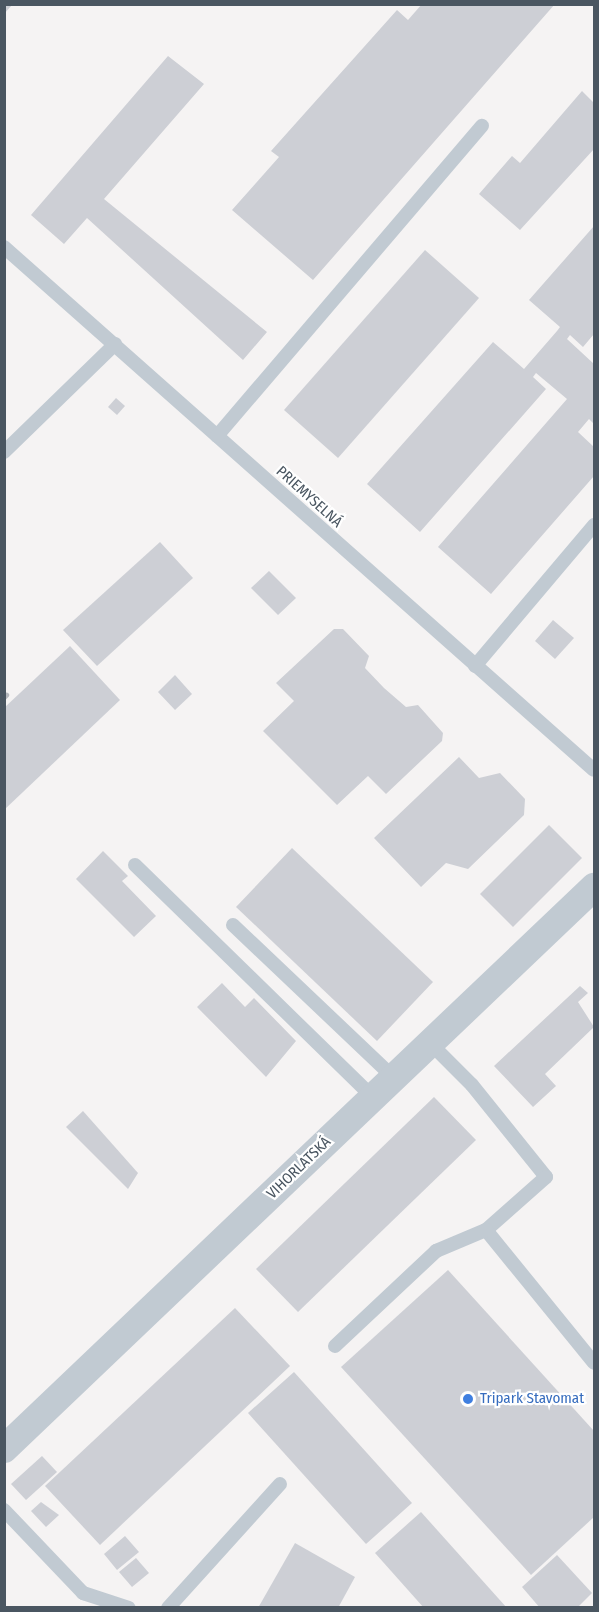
<!DOCTYPE html>
<meta charset="utf-8">
<style>
body{margin:0}
#map{position:relative;width:599px;height:1612px;overflow:hidden;background:#f5f3f3;font-family:"Fira Sans Condensed",sans-serif}
div>[style]{position:absolute}
.building>*{inset:0;background:#cdcfd5}
.service>*{height:14px;margin:-7px;padding:0 7px;transform-origin:7px;border-radius:7px;background:#c1cad2}
.minor>*{height:28px;margin:-14px;padding:0 14px;transform-origin:14px;border-radius:14px;background:#c1cad2}
.rail>*{height:4.5px;margin:-2.25px;padding:0 2.25px;transform-origin:2.25px;border-radius:2.25px;background:#b5b8bd}
.dots>*{width:16px;height:16px;translate:-50% -50%;box-sizing:border-box;border:3px solid #fff;border-radius:50%}
span{translate:-50% -50%;white-space:nowrap;text-align:center;line-height:1.15;-webkit-text-stroke:4.5px #fff;paint-order:stroke}
.street-label{font-size:15px;color:#4a5661}
.shop-label{font-size:15px;color:#366cbe}
.left{translate:0 -50%;text-align:left}
.frame{position:absolute;inset:0;border:6px solid #4a5661;pointer-events:none}
</style>
<div id="map">
<div class="building">
<div style="clip-path:polygon(422px 4px,555px 4px,313px 280px,232px 210px,279px 157px,271px 151px,397px 10px,408px 20px)"></div>
<div style="clip-path:polygon(4px 5px,12px 5px,4px 14px)"></div>
<div style="clip-path:polygon(168px 56px,204px 84px,104px 199px,267px 332px,243px 360px,87px 218px,64px 244px,31px 215px)"></div>
<div style="clip-path:polygon(582px 91px,594px 103px,594px 149px,520px 230px,479px 194px,512px 156px,520px 163px)"></div>
<div style="clip-path:polygon(594px 226px,594px 334px,583px 347px,570px 335px,567px 339px,594px 364px,594px 424px,589px 419px,578px 432px,594px 447px,594px 476px,491px 594px,438px 547px,567px 399px,536px 373px,533px 377px,546px 389px,420px 532px,367px 484px,493px 342px,524px 369px,557px 331px,560px 327px,529px 300px)"></div>
<div style="clip-path:polygon(425px 250px,479px 298px,338px 458px,284px 410px)"></div>
<div style="clip-path:polygon(116px 398px,125px 406px,117px 415px,108px 407px)"></div>
<div style="clip-path:polygon(160px 542px,193px 578px,97px 666px,63px 630px)"></div>
<div style="clip-path:polygon(269px 571px,296px 598px,278px 615px,251px 588px)"></div>
<div style="clip-path:polygon(553px 620px,574px 638px,555px 659px,535px 641px)"></div>
<div style="clip-path:polygon(334px 629px,343px 629px,369px 656px,365px 668px,384px 688px,406px 707px,418px 705px,443px 733px,442px 741px,386px 794px,368px 776px,337px 805px,263px 731px,294px 701px,276px 683px)"></div>
<div style="clip-path:polygon(70px 646px,120px 700px,4px 810px,4px 708px)"></div>
<div style="clip-path:polygon(175px 675px,192px 694px,175px 710px,158px 692px)"></div>
<div style="clip-path:polygon(459px 757px,479px 778px,500px 773px,525px 799px,524px 815px,468px 869px,446px 863px,421px 887px,374px 838px)"></div>
<div style="clip-path:polygon(549px 825px,582px 858px,513px 927px,480px 894px)"></div>
<div style="clip-path:polygon(292px 848px,433px 982px,377px 1041px,236px 907px)"></div>
<div style="clip-path:polygon(103px 851px,128px 876px,122px 881px,156px 916px,134px 937px,76px 879px)"></div>
<div style="clip-path:polygon(222px 983px,245px 1007px,254px 998px,296px 1041px,266px 1077px,197px 1007px)"></div>
<div style="clip-path:polygon(580px 986px,588px 993px,578px 1002px,594px 1027px,545px 1074px,556px 1086px,533px 1107px,494px 1066px)"></div>
<div style="clip-path:polygon(434px 1097px,476px 1140px,298px 1312px,256px 1269px)"></div>
<div style="clip-path:polygon(83px 1111px,138px 1173px,128px 1189px,66px 1127px)"></div>
<div style="clip-path:polygon(448px 1270px,594px 1431px,594px 1517px,531px 1575px,341px 1367px)"></div>
<div style="clip-path:polygon(235px 1308px,290px 1366px,100px 1545px,45px 1486px)"></div>
<div style="clip-path:polygon(294px 1372px,412px 1503px,366px 1544px,248px 1413px)"></div>
<div style="clip-path:polygon(42px 1456px,57px 1472px,26px 1500px,11px 1484px)"></div>
<div style="clip-path:polygon(41px 1502px,59px 1515px,46px 1527px,31px 1511px)"></div>
<div style="clip-path:polygon(421px 1512px,507px 1608px,424px 1608px,375px 1553px)"></div>
<div style="clip-path:polygon(125px 1536px,139px 1552px,117px 1570px,104px 1554px)"></div>
<div style="clip-path:polygon(295px 1543px,355px 1577px,338px 1608px,258px 1608px)"></div>
<div style="clip-path:polygon(557px 1555px,592px 1593px,577px 1608px,540px 1608px,522px 1587px)"></div>
<div style="clip-path:polygon(136px 1558px,149px 1573px,132px 1587px,119px 1572px)"></div>
</div>
<div class="service">
<div style="left:4px;top:247px;width:788px;rotate:41.56deg"></div>
<div style="left:217px;top:436px;width:408px;rotate:-49.5deg"></div>
<div style="left:4px;top:452px;width:155px;rotate:-44.2deg"></div>
<div style="left:475px;top:666px;width:185px;rotate:-49.8deg"></div>
<div style="left:135px;top:865px;width:332px;rotate:44.3deg"></div>
<div style="left:233px;top:925px;width:222px;rotate:43.5deg"></div>
<div style="left:430px;top:1043px;width:59px;rotate:45deg"></div>
<div style="left:472px;top:1085px;width:118px;rotate:51.2deg"></div>
<div style="left:546px;top:1177px;width:80px;rotate:138.5deg"></div>
<div style="left:486px;top:1230px;width:171px;rotate:50.9deg"></div>
<div style="left:335px;top:1346px;width:139px;rotate:-43.2deg"></div>
<div style="left:436px;top:1251px;width:54px;rotate:-22.8deg"></div>
<div style="left:4px;top:1510px;width:115px;rotate:46.4deg"></div>
<div style="left:83px;top:1593px;width:48px;rotate:18.1deg"></div>
<div style="left:168px;top:1608px;width:167px;rotate:-47.9deg"></div>
</div>
<div class="minor">
<div style="left:4px;top:1449px;width:815px;rotate:-43.61deg"></div>
</div>
<div class="rail">
<div style="left:4px;top:697px;width:3px;rotate:-45deg"></div>
</div>
<div class="dots">
<div style="left:468px;top:1399px;background:#3f7fe0"></div>
</div>
<div class="street-label">
<span style="left:309px;top:497px;rotate:42deg">PRIEMYSELNÁ</span>
<span style="left:299px;top:1168px;rotate:-44deg">VIHORLATSKÁ</span>
</div>
<div class="shop-label">
<span class="left" style="left:480px;top:1399px">Tripark Stavomat</span>
</div>
<div class="frame"></div>
</div>
